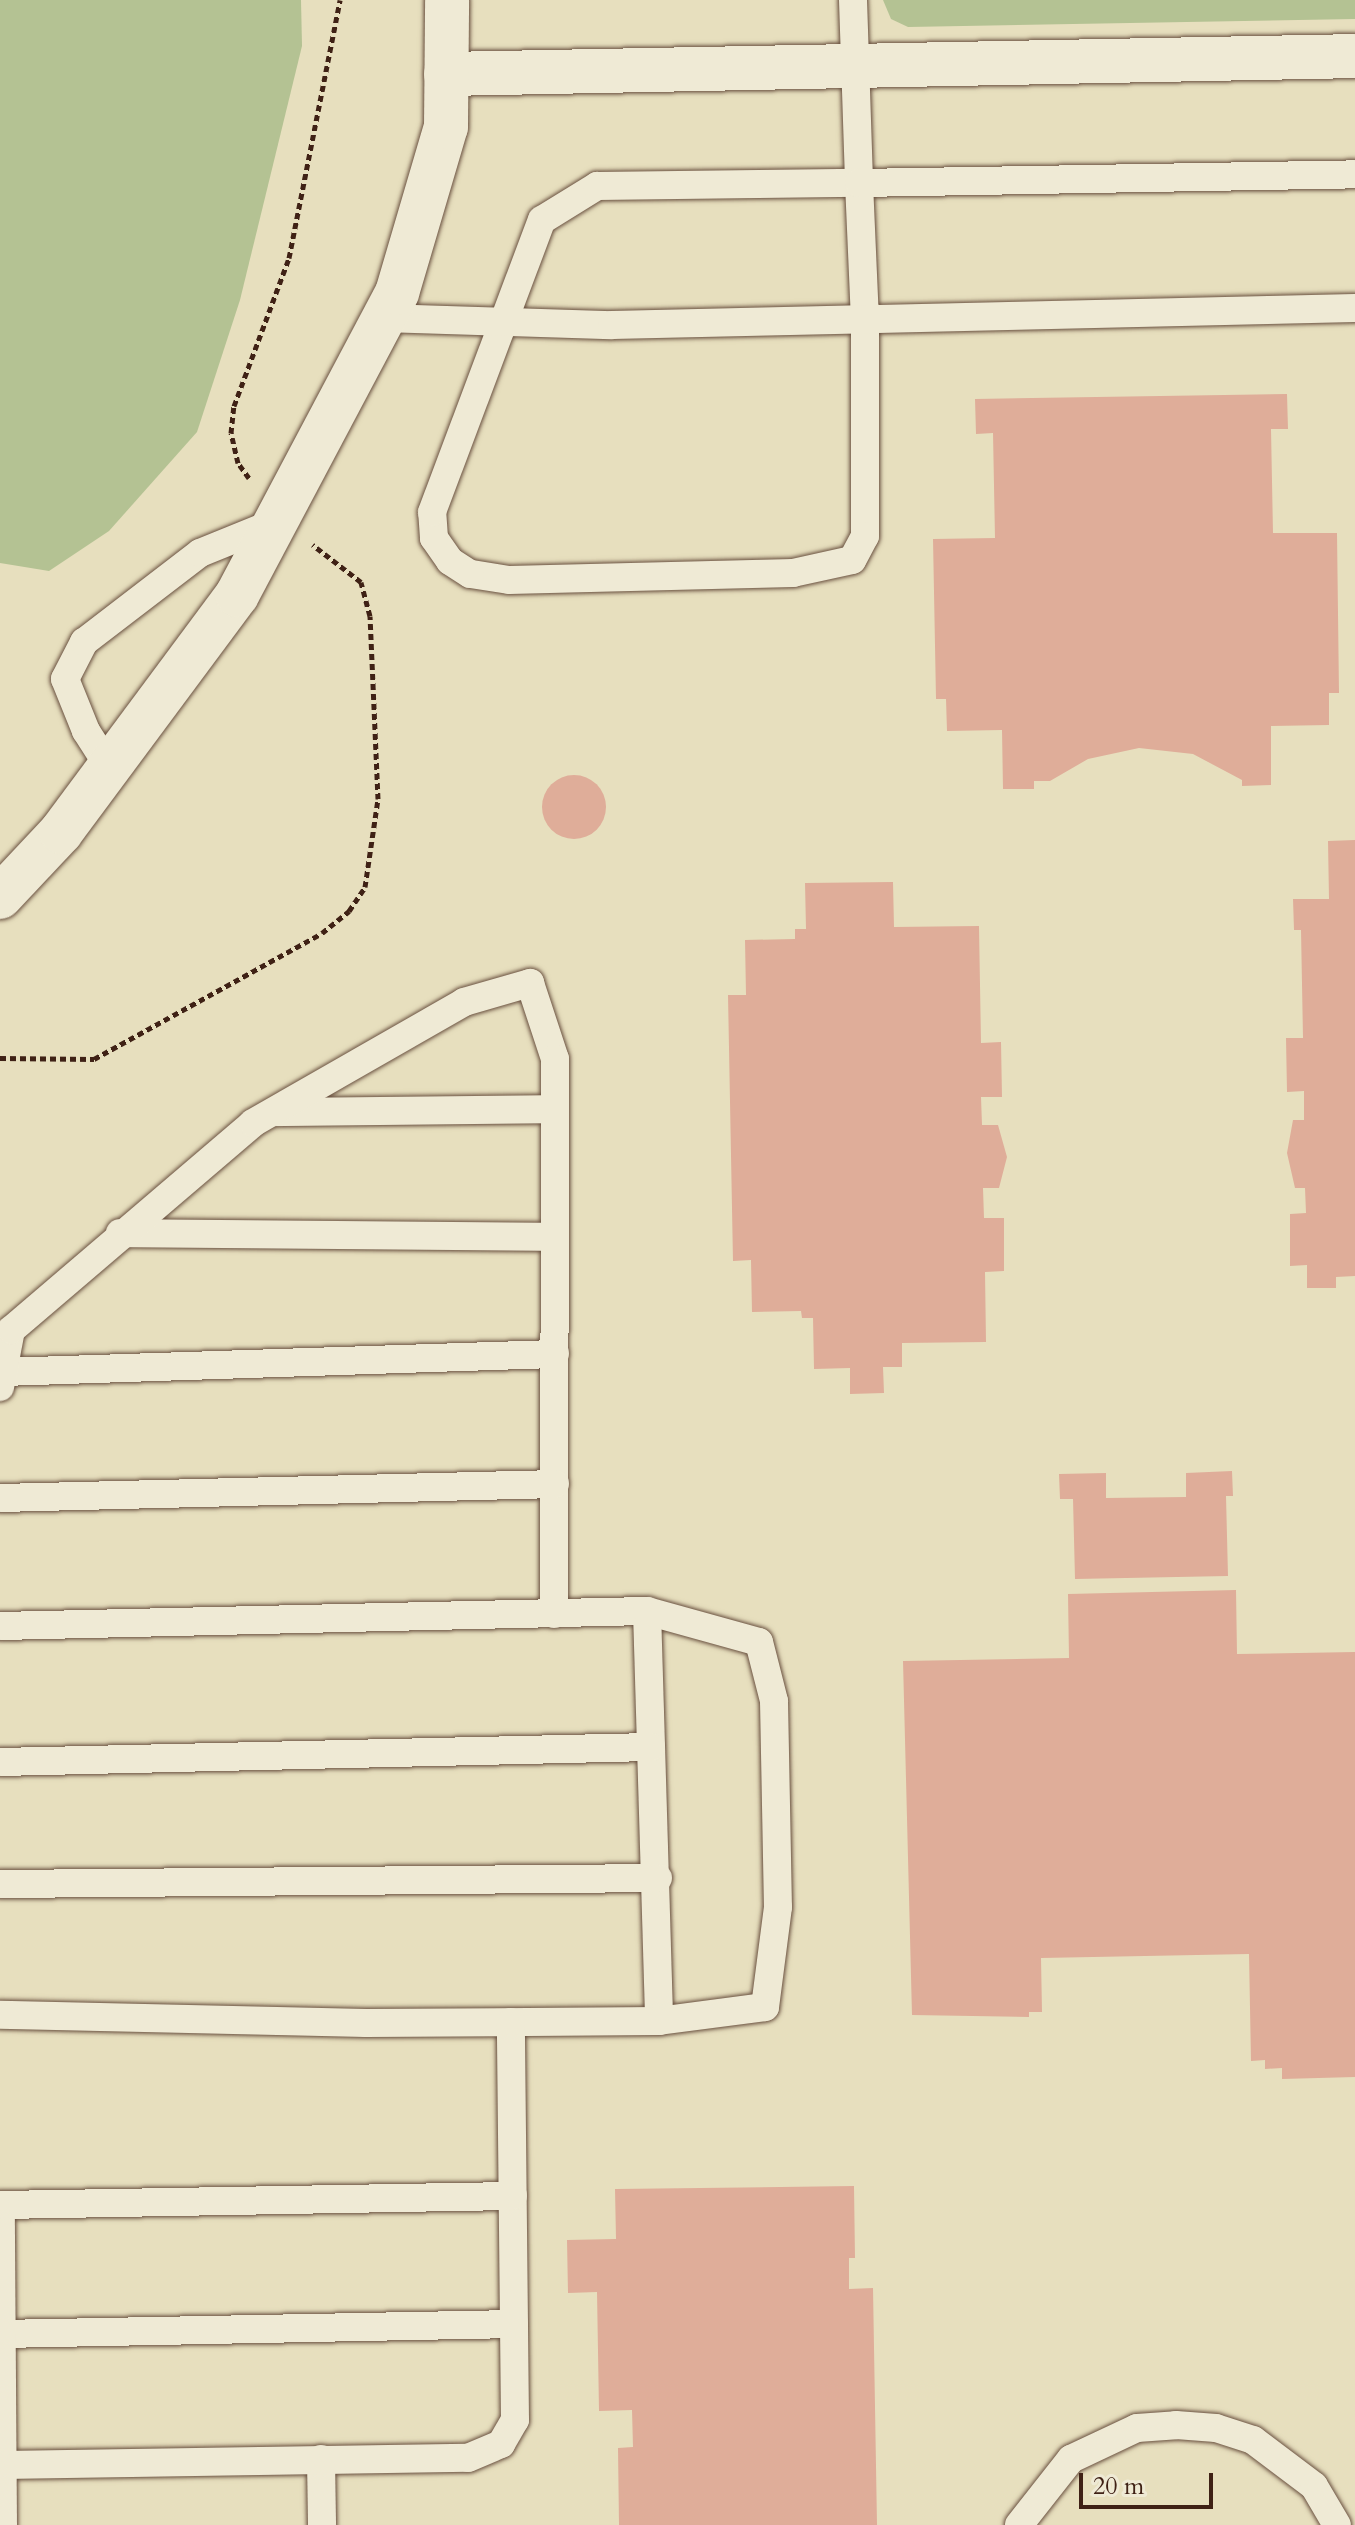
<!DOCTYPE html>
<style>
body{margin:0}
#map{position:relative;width:1355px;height:2525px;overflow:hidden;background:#e7dfbe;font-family:Cardo,serif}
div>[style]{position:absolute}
.green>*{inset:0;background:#b4c293}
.building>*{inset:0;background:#dfad99}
.round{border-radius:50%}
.path>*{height:5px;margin-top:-2.5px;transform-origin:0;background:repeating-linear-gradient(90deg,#3f2115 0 6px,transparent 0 10px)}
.roads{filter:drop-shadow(0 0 2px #69503f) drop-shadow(0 0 2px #69503f)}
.service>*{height:28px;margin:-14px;padding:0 14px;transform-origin:14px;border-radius:14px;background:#efead5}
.minor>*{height:44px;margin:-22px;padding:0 22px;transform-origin:22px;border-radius:22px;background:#efead5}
span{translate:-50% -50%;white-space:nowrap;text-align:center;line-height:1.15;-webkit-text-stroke:6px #efead5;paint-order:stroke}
.scale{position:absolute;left:1079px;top:2473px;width:134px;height:36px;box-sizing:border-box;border:4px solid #3f2115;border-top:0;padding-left:10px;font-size:24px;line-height:28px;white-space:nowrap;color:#3f2115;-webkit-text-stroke:6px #efead5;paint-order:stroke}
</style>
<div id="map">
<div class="green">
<div style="clip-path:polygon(0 0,301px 0,302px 46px,240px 300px,197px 432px,109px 531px,49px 571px,0 563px)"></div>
<div style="clip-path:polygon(883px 0,1355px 0,1355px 19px,908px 27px,891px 19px)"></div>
</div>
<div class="building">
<div style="clip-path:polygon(1287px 394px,1288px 429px,1271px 429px,1273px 533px,1337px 533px,1339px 693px,1329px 693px,1329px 725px,1271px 726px,1271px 785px,1242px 786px,1242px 780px,1193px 754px,1139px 748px,1088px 759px,1050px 781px,1034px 781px,1034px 789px,1003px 789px,1002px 730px,947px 731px,946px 699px,936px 699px,933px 539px,995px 538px,993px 433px,976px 434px,975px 399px)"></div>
<div class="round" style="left:542px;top:775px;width:64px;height:64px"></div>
<div style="clip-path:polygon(1355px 840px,1355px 1276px,1336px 1277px,1336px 1288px,1307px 1288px,1307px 1265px,1290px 1266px,1290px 1214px,1306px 1213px,1305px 1188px,1295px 1188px,1287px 1153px,1293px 1120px,1304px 1120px,1304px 1091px,1287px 1092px,1286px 1038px,1303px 1038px,1301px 930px,1294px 930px,1293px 899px,1329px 899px,1328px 841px)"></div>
<div style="clip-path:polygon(893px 882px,894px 927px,979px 926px,981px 1043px,1001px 1042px,1002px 1097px,981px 1097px,982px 1125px,998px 1125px,1007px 1157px,999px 1188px,983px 1188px,984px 1218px,1004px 1218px,1004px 1271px,985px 1272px,986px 1342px,902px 1343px,902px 1367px,883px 1367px,884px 1393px,850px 1394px,850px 1368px,814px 1369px,813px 1318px,802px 1318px,801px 1311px,752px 1312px,751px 1260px,733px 1261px,728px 995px,746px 995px,745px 940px,795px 939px,795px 929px,806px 929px,805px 883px)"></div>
<div style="clip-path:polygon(1232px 1471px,1233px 1496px,1226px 1496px,1228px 1576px,1075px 1579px,1073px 1499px,1060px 1499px,1059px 1474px,1106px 1473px,1106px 1498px,1186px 1497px,1186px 1473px)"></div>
<div style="clip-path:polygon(1236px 1590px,1237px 1654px,1355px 1652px,1355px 2077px,1282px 2079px,1282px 2068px,1265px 2069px,1265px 2060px,1251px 2061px,1249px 1954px,1041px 1958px,1042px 2012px,1029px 2012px,1029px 2017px,912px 2015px,903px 1661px,1069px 1658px,1068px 1594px)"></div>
<div style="clip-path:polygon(854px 2186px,855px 2258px,849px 2258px,849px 2289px,873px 2288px,877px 2525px,619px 2525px,618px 2448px,633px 2447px,632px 2410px,599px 2411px,597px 2292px,568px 2293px,567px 2240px,616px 2239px,615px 2189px)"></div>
</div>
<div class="path">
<div style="left:249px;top:478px;width:19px;rotate:-126deg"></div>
<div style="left:238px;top:463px;width:31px;rotate:-103deg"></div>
<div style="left:231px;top:433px;width:27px;rotate:-84deg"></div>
<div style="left:234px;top:406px;width:158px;rotate:-69.6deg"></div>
<div style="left:289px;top:258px;width:263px;rotate:-78.8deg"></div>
<div style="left:0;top:1058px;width:94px;rotate:0.6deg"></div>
<div style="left:94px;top:1059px;width:260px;rotate:-28.9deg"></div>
<div style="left:322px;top:933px;width:35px;rotate:-39deg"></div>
<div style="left:349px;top:911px;width:29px;rotate:-56deg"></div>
<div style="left:365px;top:887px;width:89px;rotate:-81.6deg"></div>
<div style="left:378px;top:799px;width:183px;rotate:-92.5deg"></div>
<div style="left:370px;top:616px;width:35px;rotate:-105deg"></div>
<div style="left:361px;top:582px;width:61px;rotate:-142.4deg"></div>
</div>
<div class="roads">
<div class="service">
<div style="left:853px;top:0;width:183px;rotate:88.1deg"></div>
<div style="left:859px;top:183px;width:136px;rotate:87.5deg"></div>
<div style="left:865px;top:319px;width:217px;rotate:90deg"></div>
<div style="left:865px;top:536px;width:27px;rotate:118deg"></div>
<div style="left:852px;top:560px;width:60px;rotate:167.6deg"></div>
<div style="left:793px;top:573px;width:284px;rotate:178.6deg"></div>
<div style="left:509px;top:580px;width:39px;rotate:-171deg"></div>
<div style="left:470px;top:574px;width:24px;rotate:-147deg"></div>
<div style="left:450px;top:561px;width:28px;rotate:-125deg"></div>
<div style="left:434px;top:538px;width:26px;rotate:-94deg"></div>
<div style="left:432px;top:512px;width:312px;rotate:-69.4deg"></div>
<div style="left:542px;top:220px;width:65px;rotate:-31.7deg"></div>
<div style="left:597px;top:186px;width:262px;rotate:-0.7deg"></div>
<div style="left:859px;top:183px;width:496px;rotate:-1deg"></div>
<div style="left:383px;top:318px;width:229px;rotate:1.8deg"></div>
<div style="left:612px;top:325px;width:743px;rotate:-1.31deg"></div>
<div style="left:109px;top:767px;width:43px;rotate:-122.6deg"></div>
<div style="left:86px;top:731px;width:56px;rotate:-112deg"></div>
<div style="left:65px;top:679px;width:42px;rotate:-62.8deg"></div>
<div style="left:84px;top:642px;width:146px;rotate:-37.5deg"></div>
<div style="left:200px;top:553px;width:85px;rotate:-22.1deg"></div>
<div style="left:276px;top:1112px;width:279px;rotate:-0.6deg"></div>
<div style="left:120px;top:1233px;width:435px;rotate:0.5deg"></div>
<div style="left:3px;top:1372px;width:552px;rotate:-1.87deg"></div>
<div style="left:0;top:1387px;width:58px;rotate:-79.1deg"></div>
<div style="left:11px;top:1330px;width:318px;rotate:-40.5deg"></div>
<div style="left:253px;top:1123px;width:243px;rotate:-29.8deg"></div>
<div style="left:464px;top:1002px;width:69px;rotate:-16.1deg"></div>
<div style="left:530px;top:983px;width:80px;rotate:71.8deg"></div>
<div style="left:555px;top:1059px;width:555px;rotate:90.1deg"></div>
<div style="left:0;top:1498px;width:555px;rotate:-1.44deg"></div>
<div style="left:647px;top:1611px;width:410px;rotate:88.3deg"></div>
<div style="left:0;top:1626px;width:647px;rotate:-1.33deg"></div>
<div style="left:647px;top:1611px;width:116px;rotate:15.5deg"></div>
<div style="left:759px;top:1642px;width:61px;rotate:75.7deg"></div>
<div style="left:774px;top:1701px;width:206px;rotate:88.9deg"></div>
<div style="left:778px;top:1907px;width:101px;rotate:97.4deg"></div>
<div style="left:765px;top:2007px;width:107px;rotate:172.5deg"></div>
<div style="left:659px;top:2021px;width:293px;rotate:179.6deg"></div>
<div style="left:366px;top:2023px;width:366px;rotate:-178.7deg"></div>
<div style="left:0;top:1762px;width:651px;rotate:-1.32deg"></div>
<div style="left:0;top:1884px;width:658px;rotate:-0.52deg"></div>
<div style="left:0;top:2334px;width:514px;rotate:-1.11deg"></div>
<div style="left:321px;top:2459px;width:66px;rotate:89.1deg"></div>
<div style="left:3px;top:2465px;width:465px;rotate:-0.9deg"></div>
<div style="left:468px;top:2458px;width:36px;rotate:-23deg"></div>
<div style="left:501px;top:2444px;width:28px;rotate:-60deg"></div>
<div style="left:515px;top:2420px;width:398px;rotate:-90.6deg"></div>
<div style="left:3px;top:2525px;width:320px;rotate:-90.4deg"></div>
<div style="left:1px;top:2205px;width:512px;rotate:-1.01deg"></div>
<div style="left:1019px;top:2525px;width:84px;rotate:-51.8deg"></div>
<div style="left:1071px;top:2459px;width:73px;rotate:-25.2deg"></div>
<div style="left:1137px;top:2428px;width:39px;rotate:-4deg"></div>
<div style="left:1176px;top:2425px;width:40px;rotate:4.3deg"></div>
<div style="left:1216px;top:2428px;width:39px;rotate:18deg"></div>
<div style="left:1253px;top:2440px;width:76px;rotate:37deg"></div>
<div style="left:1314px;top:2486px;width:45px;rotate:59.5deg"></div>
</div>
<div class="minor">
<div style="left:446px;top:74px;width:909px;rotate:-1.13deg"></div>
<div style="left:0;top:897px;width:89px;rotate:-46.8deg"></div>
<div style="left:61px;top:832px;width:295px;rotate:-53.4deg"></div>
<div style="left:237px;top:595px;width:342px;rotate:-62.1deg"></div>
<div style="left:397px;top:293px;width:173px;rotate:-73.6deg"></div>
<div style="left:446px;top:127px;width:126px;rotate:-89.5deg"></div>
</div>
</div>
<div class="scale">20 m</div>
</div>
